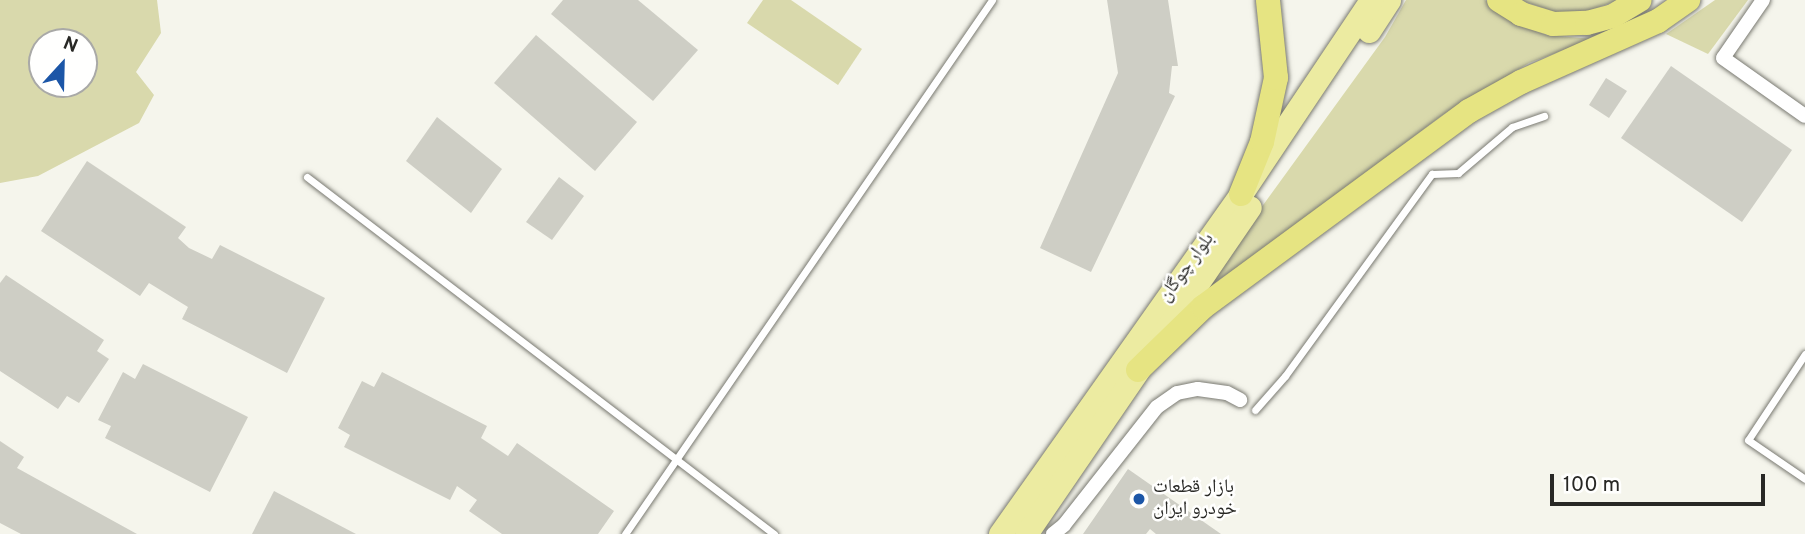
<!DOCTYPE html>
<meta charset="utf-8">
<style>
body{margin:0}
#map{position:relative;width:1805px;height:534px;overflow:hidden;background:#f5f5ec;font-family:Overpass,"Noto Naskh Arabic",sans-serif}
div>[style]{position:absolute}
.green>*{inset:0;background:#d9d9ac}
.building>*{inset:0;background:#cecec5}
.roads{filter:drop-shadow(0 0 2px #797971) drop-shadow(0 0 2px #797971)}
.service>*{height:7px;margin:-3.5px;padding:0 3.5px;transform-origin:3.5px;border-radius:3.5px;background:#fff}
.minor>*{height:14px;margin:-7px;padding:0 7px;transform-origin:7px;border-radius:7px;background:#fff}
.primary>*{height:23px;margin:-11.5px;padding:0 11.5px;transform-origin:11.5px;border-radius:11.5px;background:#eceba1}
.trunk>*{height:24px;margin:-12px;padding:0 12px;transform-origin:12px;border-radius:12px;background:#e6e482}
.dots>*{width:19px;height:19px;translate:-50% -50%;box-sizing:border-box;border:4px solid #fffffe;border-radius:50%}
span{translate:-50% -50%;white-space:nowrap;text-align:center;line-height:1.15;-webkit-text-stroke:5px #fffffe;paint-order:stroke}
.street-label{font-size:19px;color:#282825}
.poi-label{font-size:19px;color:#282825}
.left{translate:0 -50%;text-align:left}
.north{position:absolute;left:28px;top:28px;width:70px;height:70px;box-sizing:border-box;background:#fffffe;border:2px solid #a9a9a7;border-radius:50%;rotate:22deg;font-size:19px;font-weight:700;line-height:28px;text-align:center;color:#282825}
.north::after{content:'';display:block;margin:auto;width:24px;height:32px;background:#1c56a7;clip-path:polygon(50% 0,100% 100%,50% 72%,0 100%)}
.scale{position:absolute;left:1550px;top:474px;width:215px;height:32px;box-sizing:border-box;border:4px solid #282825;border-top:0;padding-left:9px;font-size:21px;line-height:24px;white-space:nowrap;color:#282825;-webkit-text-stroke:5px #fffffe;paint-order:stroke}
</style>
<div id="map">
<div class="green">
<div style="clip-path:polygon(evenodd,0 0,157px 0,161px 33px,136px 72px,154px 95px,139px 123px,38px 176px,0 183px,0 0,42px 42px,84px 42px,84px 84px,42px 84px,42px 42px)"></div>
<div style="clip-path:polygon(763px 0,791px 0,862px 49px,838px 85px,747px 23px)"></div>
<div style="clip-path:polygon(1406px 0,1485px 0,1511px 21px,1546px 35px,1593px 39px,1529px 63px,1441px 116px,1270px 246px,1200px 292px,1385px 37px)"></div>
<div style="clip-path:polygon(1520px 0,1618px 0,1583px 13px,1558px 13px)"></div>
<div style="clip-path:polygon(1715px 0,1748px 0,1708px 54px,1666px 34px)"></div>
</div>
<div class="building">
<div style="clip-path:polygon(563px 0,638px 0,698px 50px,653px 101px,551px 14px)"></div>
<div style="clip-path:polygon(1107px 0,1168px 0,1178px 66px,1172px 66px,1169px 93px,1175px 96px,1091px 272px,1040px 248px,1118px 73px)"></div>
<div style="clip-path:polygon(536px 35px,637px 122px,595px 171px,494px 83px)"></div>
<div style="clip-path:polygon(1671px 66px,1792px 150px,1742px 222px,1621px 138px)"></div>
<div style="clip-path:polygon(1606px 78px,1627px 91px,1609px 118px,1589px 105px)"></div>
<div style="clip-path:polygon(437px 117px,502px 169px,471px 213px,406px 161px)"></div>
<div style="clip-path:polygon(87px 161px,186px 227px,178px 238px,189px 248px,212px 259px,220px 245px,325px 298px,287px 373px,182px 319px,188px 307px,149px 283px,140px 296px,41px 231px)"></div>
<div style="clip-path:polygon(559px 177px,584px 196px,552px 240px,526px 222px)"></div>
<div style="clip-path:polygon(6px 275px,104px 340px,97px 351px,109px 359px,79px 403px,67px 396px,58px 409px,0 371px,0 283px)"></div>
<div style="clip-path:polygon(143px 364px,248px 417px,210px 492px,105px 438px,111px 426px,98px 420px,123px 372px,135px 379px)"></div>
<div style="clip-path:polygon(382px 372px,487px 426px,481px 438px,508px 456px,517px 443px,614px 511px,598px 534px,502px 534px,469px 511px,477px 500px,457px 486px,450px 500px,344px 447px,350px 435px,338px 428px,362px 381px,374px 387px)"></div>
<div style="clip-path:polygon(0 441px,24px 457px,17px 468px,137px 534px,21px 534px,0 523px)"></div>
<div style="clip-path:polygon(1128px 469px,1221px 534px,1156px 534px,1150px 529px,1146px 534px,1083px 534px)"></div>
<div style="clip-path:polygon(274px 491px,356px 534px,252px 534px)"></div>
</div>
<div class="roads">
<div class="service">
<div style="left:307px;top:177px;width:588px;rotate:37.4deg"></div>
<div style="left:1805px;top:354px;width:103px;rotate:123.5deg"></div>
<div style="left:1748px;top:440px;width:69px;rotate:34.4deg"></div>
<div style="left:1255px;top:410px;width:45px;rotate:-48.6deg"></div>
<div style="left:1285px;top:376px;width:250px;rotate:-54deg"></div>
<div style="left:1432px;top:174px;width:26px;rotate:-2deg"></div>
<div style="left:1458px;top:173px;width:71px;rotate:-40.4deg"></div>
<div style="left:1512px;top:127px;width:34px;rotate:-19deg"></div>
<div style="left:625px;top:534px;width:648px;rotate:-55.5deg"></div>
</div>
<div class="minor">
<div style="left:1763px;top:0;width:70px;rotate:124.6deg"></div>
<div style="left:1723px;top:58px;width:100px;rotate:35.3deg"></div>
<div style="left:1053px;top:534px;width:14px;rotate:-39deg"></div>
<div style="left:1064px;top:525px;width:150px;rotate:-51.8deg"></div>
<div style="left:1157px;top:407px;width:24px;rotate:-35deg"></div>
<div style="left:1177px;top:393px;width:21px;rotate:-11deg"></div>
<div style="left:1198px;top:389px;width:29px;rotate:8deg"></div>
<div style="left:1227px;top:393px;width:15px;rotate:28deg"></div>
</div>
<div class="primary">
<div style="left:1369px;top:31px;width:37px;rotate:-57deg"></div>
<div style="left:1000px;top:534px;width:417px;rotate:-54.7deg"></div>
<div style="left:1241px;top:194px;width:234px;rotate:-56.2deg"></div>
<div style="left:1026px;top:534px;width:396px;rotate:-55.6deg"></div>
</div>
<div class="trunk">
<div style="left:1499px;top:0;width:26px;rotate:32deg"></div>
<div style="left:1521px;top:14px;width:34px;rotate:17deg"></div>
<div style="left:1553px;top:24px;width:34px;rotate:-2deg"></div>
<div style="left:1587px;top:23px;width:27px;rotate:-15deg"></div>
<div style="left:1613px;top:16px;width:31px;rotate:-31deg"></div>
<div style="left:1241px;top:194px;width:56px;rotate:-68deg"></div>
<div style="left:1262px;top:142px;width:66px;rotate:-77.7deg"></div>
<div style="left:1276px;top:78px;width:78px;rotate:-95.9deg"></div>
<div style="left:1138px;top:370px;width:91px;rotate:-44.1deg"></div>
<div style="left:1203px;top:307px;width:330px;rotate:-36.4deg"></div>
<div style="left:1469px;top:111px;width:60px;rotate:-29.1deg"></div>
<div style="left:1521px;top:82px;width:150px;rotate:-24deg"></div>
<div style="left:1658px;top:21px;width:37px;rotate:-35deg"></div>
</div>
</div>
<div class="dots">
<div style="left:1139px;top:499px;background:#1c56a7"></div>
</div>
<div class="street-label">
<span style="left:1187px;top:268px;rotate:-54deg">بلوار چوگان</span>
</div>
<div class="poi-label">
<span class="left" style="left:1153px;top:499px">بازار قطعات<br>خودرو ایران</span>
</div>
<div class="north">N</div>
<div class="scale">100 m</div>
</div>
